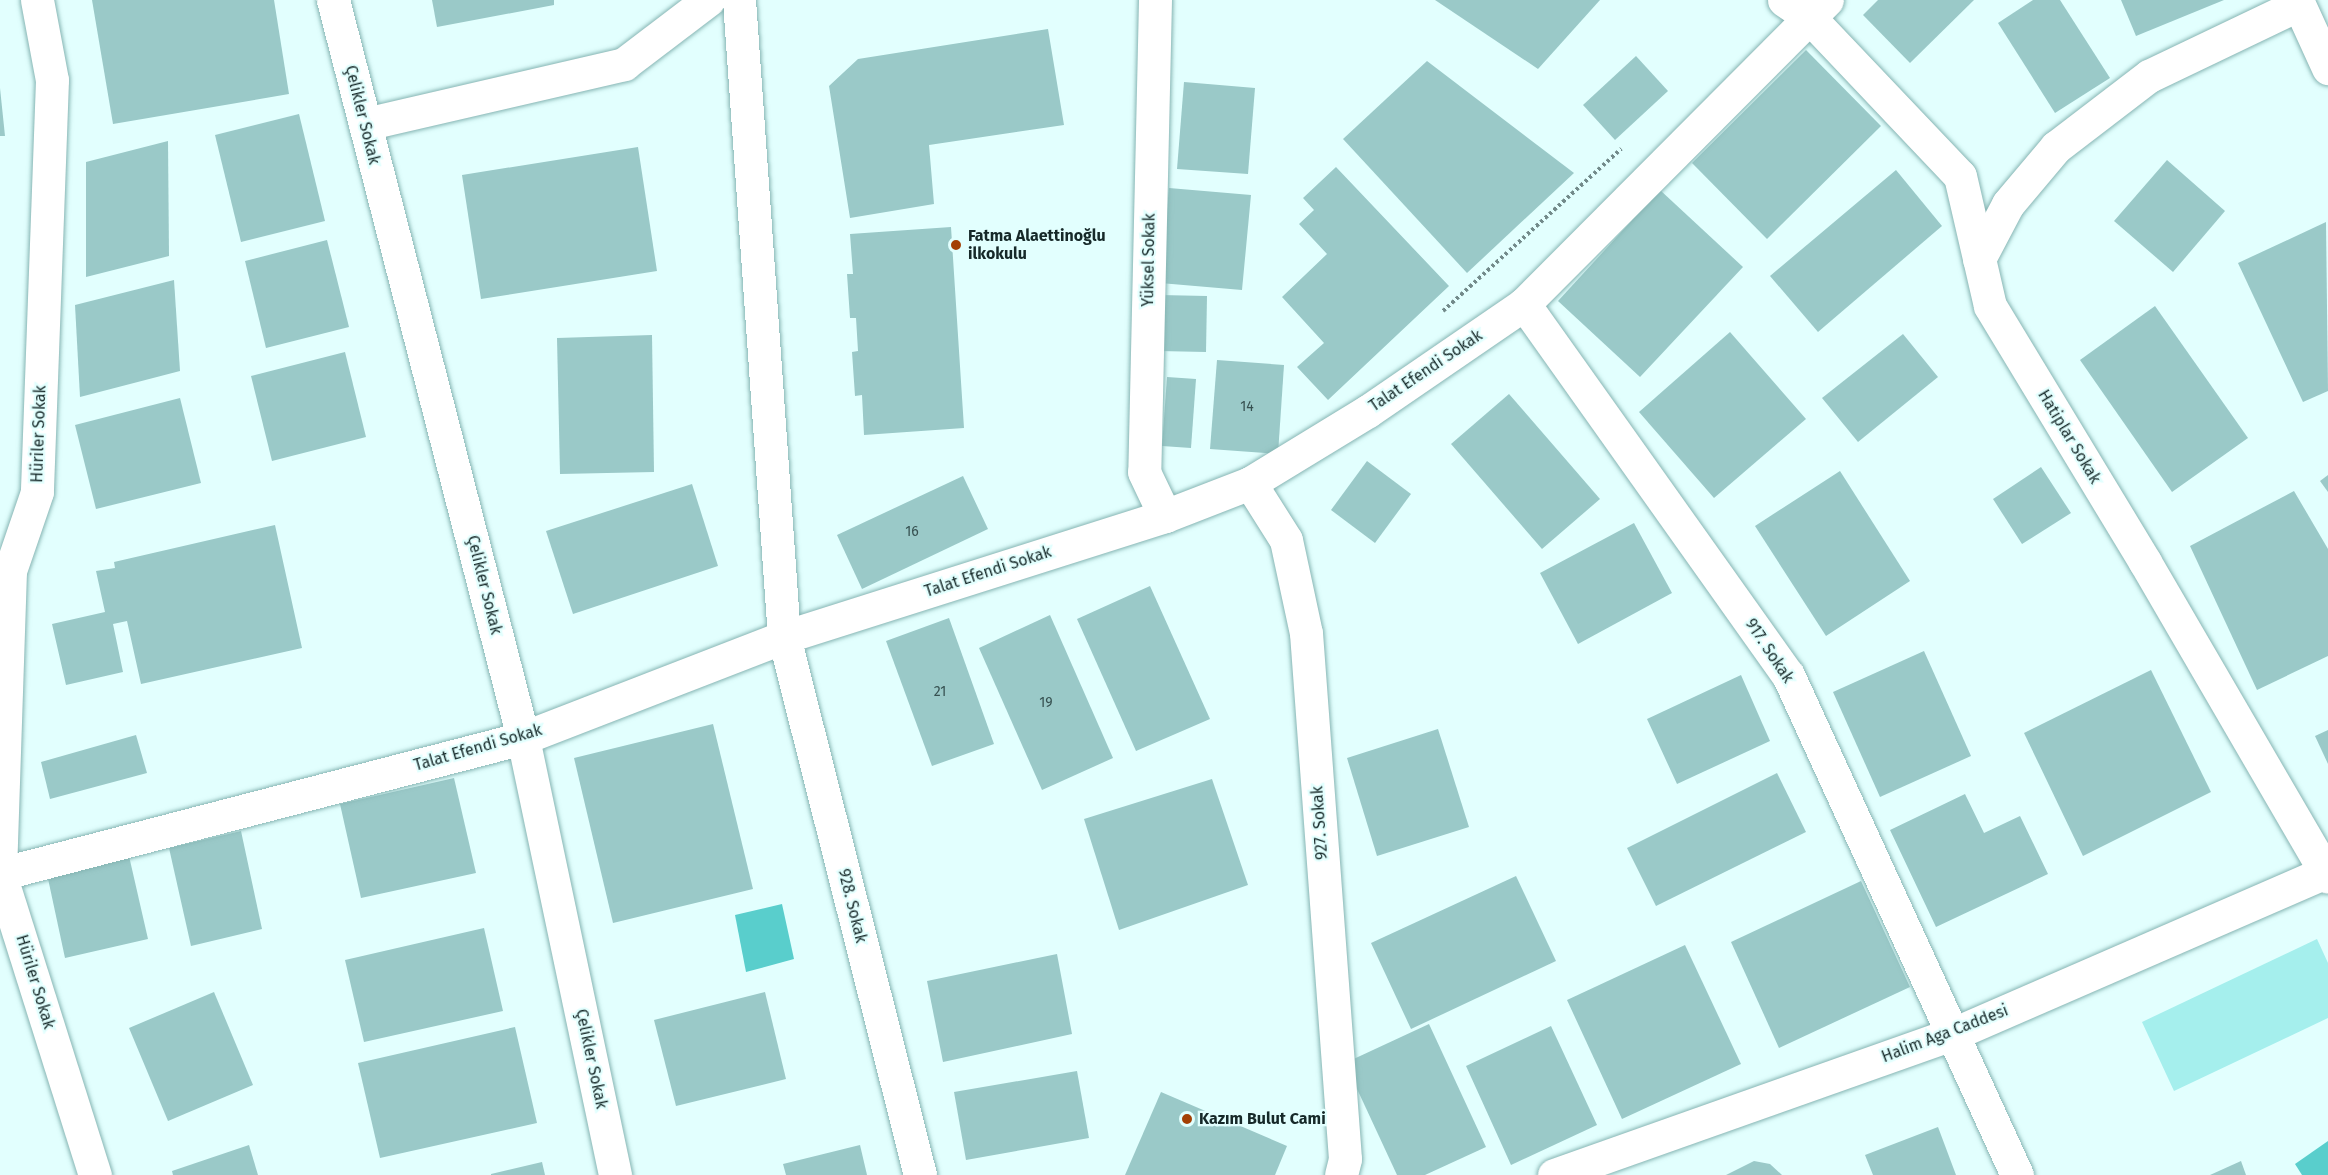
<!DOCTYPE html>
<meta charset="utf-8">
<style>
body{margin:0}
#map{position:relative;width:2328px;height:1175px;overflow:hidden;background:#e2fffe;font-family:"Fira Sans",sans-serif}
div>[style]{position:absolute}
.green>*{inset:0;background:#a5efed}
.water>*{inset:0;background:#59cecc}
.building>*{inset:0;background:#9ac9c8}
.path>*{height:4px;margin-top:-2px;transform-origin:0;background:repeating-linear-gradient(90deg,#728a8a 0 3px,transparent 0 6px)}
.roads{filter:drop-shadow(0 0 2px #86b5b3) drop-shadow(0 0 2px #86b5b3)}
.minor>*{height:33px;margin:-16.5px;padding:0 16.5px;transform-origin:16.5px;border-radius:16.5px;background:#fff}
.tertiary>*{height:33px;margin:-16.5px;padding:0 16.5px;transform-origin:16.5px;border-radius:16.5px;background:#fff}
.dots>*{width:16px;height:16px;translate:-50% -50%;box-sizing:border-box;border:3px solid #e2fffe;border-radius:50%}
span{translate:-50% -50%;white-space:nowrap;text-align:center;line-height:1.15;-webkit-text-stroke:4.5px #e2fffe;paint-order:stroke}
.number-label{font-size:14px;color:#375151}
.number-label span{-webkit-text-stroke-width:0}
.street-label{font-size:16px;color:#162929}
.poi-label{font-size:16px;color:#162929;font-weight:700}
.left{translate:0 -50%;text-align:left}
</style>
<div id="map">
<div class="green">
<div style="clip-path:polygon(2317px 939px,2328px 963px,2328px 1018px,2174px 1091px,2142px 1022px)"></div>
</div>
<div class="water">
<div style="clip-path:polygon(782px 904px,794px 959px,746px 972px,735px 915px)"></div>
<div style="clip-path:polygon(2328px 1141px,2328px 1175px,2302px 1175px,2295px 1164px)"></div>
</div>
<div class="building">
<div style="clip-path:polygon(92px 0,274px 0,289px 94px,113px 124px)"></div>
<div style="clip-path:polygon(432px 0,554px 0,554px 5px,437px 27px)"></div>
<div style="clip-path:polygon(1435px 0,1600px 0,1538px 69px)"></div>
<div style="clip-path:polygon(1878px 0,1974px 0,1910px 63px,1863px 15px)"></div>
<div style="clip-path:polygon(2033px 0,2060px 0,2110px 78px,2055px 113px,1998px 23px)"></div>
<div style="clip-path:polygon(2121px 0,2224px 0,2136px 36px)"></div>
<div style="clip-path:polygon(1048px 29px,1064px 125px,929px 145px,934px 204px,850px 218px,829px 86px,858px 59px)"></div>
<div style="clip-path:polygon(1806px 50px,1881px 126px,1767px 239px,1692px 163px)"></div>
<div style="clip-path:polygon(1636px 56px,1668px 91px,1615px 140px,1583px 105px)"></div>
<div style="clip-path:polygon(1427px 61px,1574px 173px,1467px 273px,1343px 139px)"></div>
<div style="clip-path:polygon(1184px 82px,1255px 88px,1248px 174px,1177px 169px)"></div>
<div style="clip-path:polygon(0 88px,5px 136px,0 136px)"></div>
<div style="clip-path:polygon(299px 114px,325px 221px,241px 242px,215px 135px)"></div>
<div style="clip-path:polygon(168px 141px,169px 256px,86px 277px,86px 162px)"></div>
<div style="clip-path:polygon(638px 147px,657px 271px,481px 299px,462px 175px)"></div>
<div style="clip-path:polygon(2167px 160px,2225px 211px,2173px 272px,2114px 221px)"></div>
<div style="clip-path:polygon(1336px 167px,1449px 286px,1328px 400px,1297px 367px,1324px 343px,1282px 297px,1327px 254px,1299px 224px,1314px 210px,1303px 198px)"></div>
<div style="clip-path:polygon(1896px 170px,1942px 226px,1818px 332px,1770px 276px)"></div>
<div style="clip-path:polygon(1169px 188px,1251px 195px,1242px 290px,1160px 283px)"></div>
<div style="clip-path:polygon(1660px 190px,1743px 267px,1640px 377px,1558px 301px)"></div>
<div style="clip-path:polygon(2326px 222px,2328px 391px,2303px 402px,2238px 263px)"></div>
<div style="clip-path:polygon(951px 227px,964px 428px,864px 435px,862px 395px,855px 396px,852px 352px,858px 351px,856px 318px,850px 318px,847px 274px,853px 274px,850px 234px)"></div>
<div style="clip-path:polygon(327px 240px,349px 327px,266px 348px,245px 261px)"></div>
<div style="clip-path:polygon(174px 280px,180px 371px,80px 397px,75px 305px)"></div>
<div style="clip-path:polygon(1160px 295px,1207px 296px,1206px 352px,1159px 351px)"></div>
<div style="clip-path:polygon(2155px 306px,2248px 438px,2172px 492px,2080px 360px)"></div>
<div style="clip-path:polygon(1730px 332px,1806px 419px,1714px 498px,1639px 412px)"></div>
<div style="clip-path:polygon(1903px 334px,1938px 377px,1858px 442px,1822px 398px)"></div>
<div style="clip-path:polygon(652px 335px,654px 472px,560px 474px,557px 338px)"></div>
<div style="clip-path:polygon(345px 352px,366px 437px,272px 461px,251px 376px)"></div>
<div style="clip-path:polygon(1217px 360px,1284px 365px,1278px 454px,1210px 449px)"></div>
<div style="clip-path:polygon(1167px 377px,1196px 379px,1191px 448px,1162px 446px)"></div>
<div style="clip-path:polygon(1509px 394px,1600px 499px,1542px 549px,1451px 444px)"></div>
<div style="clip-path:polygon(180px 398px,201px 483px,96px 509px,75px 425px)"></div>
<div style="clip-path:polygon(1367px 461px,1411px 494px,1375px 543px,1331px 510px)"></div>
<div style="clip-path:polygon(2041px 467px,2071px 513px,2022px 544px,1993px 499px)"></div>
<div style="clip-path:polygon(1840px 471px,1910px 581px,1826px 636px,1755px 526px)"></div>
<div style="clip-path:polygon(2328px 475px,2328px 492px,2320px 481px)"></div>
<div style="clip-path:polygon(963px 476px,988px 529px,862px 589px,837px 535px)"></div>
<div style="clip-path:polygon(692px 484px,718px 566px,573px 614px,546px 531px)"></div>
<div style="clip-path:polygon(2294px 491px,2328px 549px,2328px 656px,2257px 690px,2190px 546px)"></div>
<div style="clip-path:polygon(1634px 523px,1672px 593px,1578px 644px,1540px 573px)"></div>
<div style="clip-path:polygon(275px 525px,302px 648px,141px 684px,127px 621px,113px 624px,123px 672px,66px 685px,52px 624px,105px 612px,96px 571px,115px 568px,114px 562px)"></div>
<div style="clip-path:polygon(1150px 586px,1210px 719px,1136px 751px,1077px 619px)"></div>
<div style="clip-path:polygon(1050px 615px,1113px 758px,1042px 790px,979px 648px)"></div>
<div style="clip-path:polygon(949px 618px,994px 744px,932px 766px,886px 641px)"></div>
<div style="clip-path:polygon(1924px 651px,1971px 756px,1880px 797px,1833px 692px)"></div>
<div style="clip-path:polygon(2151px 670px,2211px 792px,2083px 856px,2024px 733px)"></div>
<div style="clip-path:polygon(1741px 675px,1770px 741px,1677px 784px,1647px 719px)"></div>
<div style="clip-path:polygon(713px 724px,753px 889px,613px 923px,574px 758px)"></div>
<div style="clip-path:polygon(1438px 729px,1469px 827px,1377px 856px,1347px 758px)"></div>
<div style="clip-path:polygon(2328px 730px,2328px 764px,2315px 736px)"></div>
<div style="clip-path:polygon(136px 735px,147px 773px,50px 799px,41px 762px)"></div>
<div style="clip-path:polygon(1777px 773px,1806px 832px,1656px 906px,1627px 848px)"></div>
<div style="clip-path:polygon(454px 778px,476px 873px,361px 898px,340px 804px)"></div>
<div style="clip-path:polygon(1212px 779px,1248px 885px,1119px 930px,1084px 819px)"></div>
<div style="clip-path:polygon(1965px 794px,1984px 833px,2020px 816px,2048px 874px,1936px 927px,1890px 830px)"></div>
<div style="clip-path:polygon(241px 831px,262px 929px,191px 946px,169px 848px)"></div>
<div style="clip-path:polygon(129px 856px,148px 939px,65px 958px,47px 874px)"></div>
<div style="clip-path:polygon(1516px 876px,1556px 961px,1411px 1029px,1371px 943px)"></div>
<div style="clip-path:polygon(1861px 881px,1910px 987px,1779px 1048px,1731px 942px)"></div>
<div style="clip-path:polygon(484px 928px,503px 1011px,364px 1042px,345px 960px)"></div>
<div style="clip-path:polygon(1685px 945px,1741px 1064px,1622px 1119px,1567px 1000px)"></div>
<div style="clip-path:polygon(1057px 954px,1072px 1034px,943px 1062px,927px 981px)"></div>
<div style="clip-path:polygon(214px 992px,253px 1085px,168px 1121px,129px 1028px)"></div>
<div style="clip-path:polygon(765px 992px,786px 1079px,676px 1106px,654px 1020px)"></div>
<div style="clip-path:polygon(1429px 1024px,1486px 1147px,1425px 1175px,1397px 1175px,1345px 1063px)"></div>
<div style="clip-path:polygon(1551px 1026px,1597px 1125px,1511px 1165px,1466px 1066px)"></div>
<div style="clip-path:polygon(515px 1027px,537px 1123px,380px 1158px,358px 1063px)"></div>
<div style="clip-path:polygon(1077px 1071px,1089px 1138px,966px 1160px,954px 1092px)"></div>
<div style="clip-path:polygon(1161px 1092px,1287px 1146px,1275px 1175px,1125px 1175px)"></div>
<div style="clip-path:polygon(1938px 1127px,1956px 1175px,1873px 1175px,1865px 1155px)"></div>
<div style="clip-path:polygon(249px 1145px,258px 1175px,173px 1175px,172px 1171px)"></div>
<div style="clip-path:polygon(860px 1145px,867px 1175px,786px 1175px,783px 1164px)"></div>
<div style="clip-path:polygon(1754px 1161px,1770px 1164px,1782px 1175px,1726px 1175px)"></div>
<div style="clip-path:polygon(2241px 1161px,2246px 1175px,2210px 1175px)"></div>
<div style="clip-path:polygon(542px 1162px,545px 1175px,491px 1175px,491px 1174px)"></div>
</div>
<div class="path">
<div style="left:1443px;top:311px;width:241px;rotate:-42.3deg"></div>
</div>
<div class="roads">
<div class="minor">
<div style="left:37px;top:0;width:81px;rotate:79.4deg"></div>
<div style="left:52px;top:80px;width:412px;rotate:92.1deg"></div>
<div style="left:37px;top:492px;width:83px;rotate:108.9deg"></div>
<div style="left:10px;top:571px;width:303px;rotate:91.9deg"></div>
<div style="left:0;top:874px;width:316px;rotate:72.5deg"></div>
<div style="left:333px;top:0;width:762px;rotate:75.56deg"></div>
<div style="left:523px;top:738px;width:447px;rotate:78.1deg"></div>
<div style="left:739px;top:0;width:639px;rotate:85.96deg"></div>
<div style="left:784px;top:637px;width:555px;rotate:75.81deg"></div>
<div style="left:1155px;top:0;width:472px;rotate:91.3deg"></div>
<div style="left:1144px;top:472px;width:49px;rotate:64.5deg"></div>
<div style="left:1784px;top:0;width:30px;rotate:34deg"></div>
<div style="left:1809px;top:17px;width:219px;rotate:46.5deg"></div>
<div style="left:1960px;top:176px;width:133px;rotate:77deg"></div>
<div style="left:1990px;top:306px;width:299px;rotate:58.8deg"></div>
<div style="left:2145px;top:562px;width:364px;rotate:59.8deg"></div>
<div style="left:365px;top:124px;width:266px;rotate:-13deg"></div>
<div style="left:624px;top:64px;width:106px;rotate:-37.3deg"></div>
<div style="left:1979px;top:259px;width:62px;rotate:-62.2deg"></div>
<div style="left:2008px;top:204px;width:75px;rotate:-49.9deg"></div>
<div style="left:2056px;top:147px;width:117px;rotate:-37.4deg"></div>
<div style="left:2149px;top:76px;width:166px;rotate:-25.6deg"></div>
<div style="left:1524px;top:304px;width:455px;rotate:54.6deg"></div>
<div style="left:1788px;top:675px;width:550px;rotate:65.39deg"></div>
<div style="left:1250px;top:483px;width:67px;rotate:57.7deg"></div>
<div style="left:1286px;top:540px;width:95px;rotate:77.9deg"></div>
<div style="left:1306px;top:633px;width:527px;rotate:85.76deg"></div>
<div style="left:1345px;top:1159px;width:16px;rotate:104deg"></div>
<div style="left:0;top:874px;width:540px;rotate:-14.58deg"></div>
<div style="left:523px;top:738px;width:280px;rotate:-21.2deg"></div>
<div style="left:784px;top:637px;width:400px;rotate:-17.6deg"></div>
<div style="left:1165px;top:516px;width:91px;rotate:-21.2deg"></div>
<div style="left:1250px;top:483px;width:138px;rotate:-31.4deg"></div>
<div style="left:1368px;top:411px;width:189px;rotate:-34.4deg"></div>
<div style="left:1524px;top:304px;width:429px;rotate:-45.1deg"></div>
</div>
<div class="tertiary">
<div style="left:2297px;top:0;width:75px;rotate:65.5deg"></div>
<div style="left:1554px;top:1175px;width:423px;rotate:-19.5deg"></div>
<div style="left:1953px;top:1034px;width:409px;rotate:-23.5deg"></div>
</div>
</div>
<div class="dots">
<div style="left:956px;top:245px;background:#a34005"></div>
<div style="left:1187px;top:1119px;background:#a34005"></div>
</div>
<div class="number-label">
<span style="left:1247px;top:407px">14</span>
<span style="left:912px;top:532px">16</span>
<span style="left:940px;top:692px">21</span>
<span style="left:1046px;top:703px">19</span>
</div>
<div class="street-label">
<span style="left:362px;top:115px;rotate:76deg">Çelikler Sokak</span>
<span style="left:1149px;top:260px;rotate:-89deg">Yüksel Sokak</span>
<span style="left:1426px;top:371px;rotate:-34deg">Talat Efendi Sokak</span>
<span style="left:39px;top:434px;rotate:-88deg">Hüriler Sokak</span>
<span style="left:2069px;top:437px;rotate:59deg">Hatiplar Sokak</span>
<span style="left:988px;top:572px;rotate:-18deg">Talat Efendi Sokak</span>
<span style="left:484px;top:585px;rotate:76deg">Çelikler Sokak</span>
<span style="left:1769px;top:651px;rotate:56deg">917. Sokak</span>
<span style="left:478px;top:748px;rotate:-16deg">Talat Efendi Sokak</span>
<span style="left:1320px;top:823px;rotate:-94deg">927. Sokak</span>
<span style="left:852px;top:906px;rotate:76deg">928. Sokak</span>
<span style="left:35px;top:982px;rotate:73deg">Hüriler Sokak</span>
<span style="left:1945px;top:1034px;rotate:-21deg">Halim Aga Caddesi</span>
<span style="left:591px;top:1059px;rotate:78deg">Çelikler Sokak</span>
</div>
<div class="poi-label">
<span class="left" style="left:968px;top:245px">Fatma Alaettinoğlu<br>ilkokulu</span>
<span class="left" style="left:1199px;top:1119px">Kazım Bulut Cami</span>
</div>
</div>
